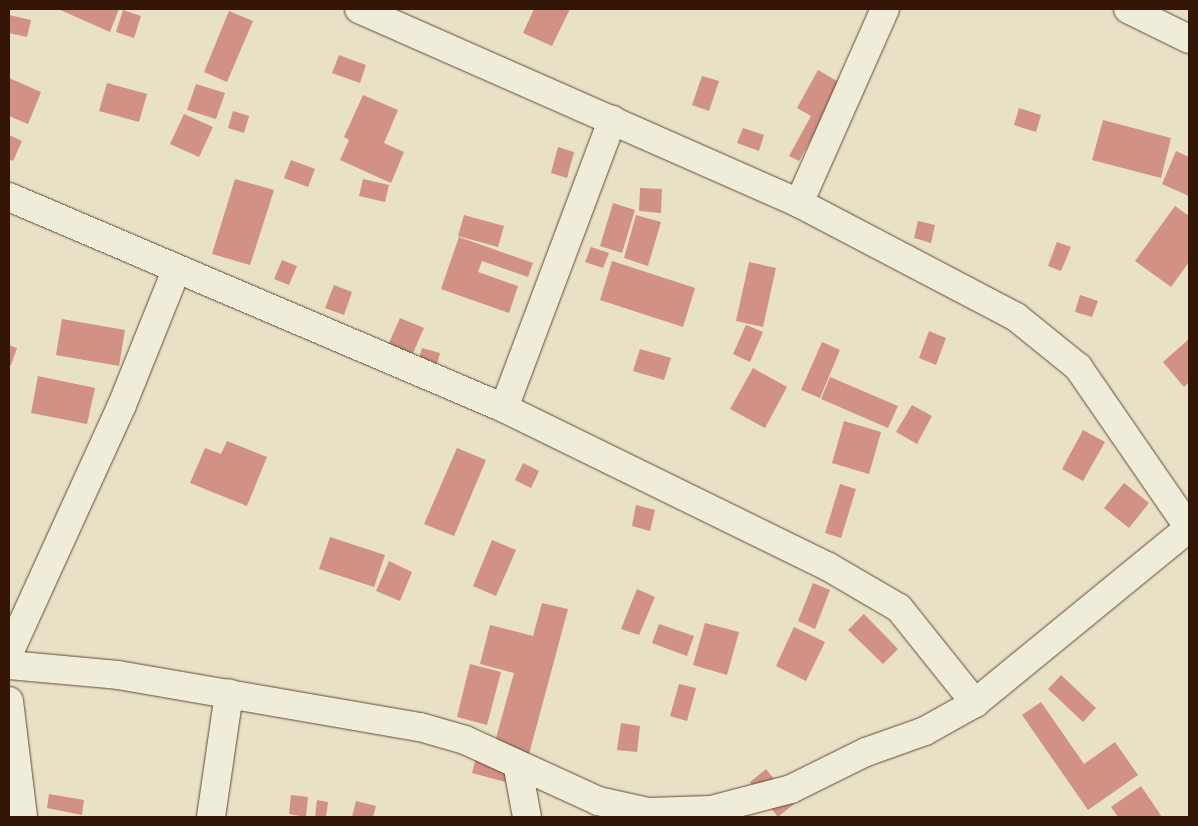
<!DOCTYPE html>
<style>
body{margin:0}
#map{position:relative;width:1198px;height:826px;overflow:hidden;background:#e8e1c6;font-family:"Gentium Book Plus",serif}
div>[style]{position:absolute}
.building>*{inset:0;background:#d19184}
.roads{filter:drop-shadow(0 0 1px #614936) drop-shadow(0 0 1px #614936)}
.minor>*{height:28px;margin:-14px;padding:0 14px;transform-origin:14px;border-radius:14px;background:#f0ecda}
span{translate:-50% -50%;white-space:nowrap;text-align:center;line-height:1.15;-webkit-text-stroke:4px #f0ecda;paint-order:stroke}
.frame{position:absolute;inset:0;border:10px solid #341606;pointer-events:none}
</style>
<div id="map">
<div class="building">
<div style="clip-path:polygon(58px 9px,119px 9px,110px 32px)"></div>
<div style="clip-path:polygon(534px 9px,570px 9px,552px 46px,523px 33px)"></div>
<div style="clip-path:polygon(123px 10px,141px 16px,134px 38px,116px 32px)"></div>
<div style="clip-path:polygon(229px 11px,253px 21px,227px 82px,204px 72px)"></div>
<div style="clip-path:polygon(9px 15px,31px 20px,27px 37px,9px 33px)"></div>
<div style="clip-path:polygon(339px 55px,366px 65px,360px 83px,332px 73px)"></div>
<div style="clip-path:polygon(818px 70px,842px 84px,799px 161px,789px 156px,811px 116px,797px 108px)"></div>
<div style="clip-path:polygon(702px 76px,719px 81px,709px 111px,692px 105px)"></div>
<div style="clip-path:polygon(9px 78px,41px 92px,28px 124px,9px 116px)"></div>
<div style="clip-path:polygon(107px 83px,147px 94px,139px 122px,99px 111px)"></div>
<div style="clip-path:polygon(196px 84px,225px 93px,216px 119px,187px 110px)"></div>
<div style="clip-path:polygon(363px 95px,398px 110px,384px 143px,404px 152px,391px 183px,340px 160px,349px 140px,344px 137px)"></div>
<div style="clip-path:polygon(1019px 108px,1041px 115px,1036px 132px,1014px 125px)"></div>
<div style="clip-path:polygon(233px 111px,249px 116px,244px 133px,228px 128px)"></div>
<div style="clip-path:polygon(184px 114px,213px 127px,199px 157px,170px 144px)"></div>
<div style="clip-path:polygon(1103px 120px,1171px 138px,1161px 178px,1092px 160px)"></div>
<div style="clip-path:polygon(743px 128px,764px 135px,759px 151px,737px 143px)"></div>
<div style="clip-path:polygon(9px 135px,22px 141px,13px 161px,9px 159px)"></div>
<div style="clip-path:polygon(558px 147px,574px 152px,567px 178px,551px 173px)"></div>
<div style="clip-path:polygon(1176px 151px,1189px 157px,1189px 196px,1162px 184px)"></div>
<div style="clip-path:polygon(291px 160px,315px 169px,308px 187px,284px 178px)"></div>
<div style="clip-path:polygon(235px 179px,274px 190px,250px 265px,212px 254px)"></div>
<div style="clip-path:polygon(363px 179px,389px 185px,385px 202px,359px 196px)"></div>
<div style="clip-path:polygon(640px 188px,662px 189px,661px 213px,639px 211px)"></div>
<div style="clip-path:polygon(613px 203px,635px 210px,622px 253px,600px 246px)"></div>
<div style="clip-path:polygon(1175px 206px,1189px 216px,1189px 262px,1171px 287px,1135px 261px)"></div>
<div style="clip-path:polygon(464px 215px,504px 226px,498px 247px,458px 236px)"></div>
<div style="clip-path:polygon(636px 215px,661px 222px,648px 266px,624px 258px)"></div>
<div style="clip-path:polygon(918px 221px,935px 225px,931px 243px,914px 238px)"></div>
<div style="clip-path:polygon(459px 237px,533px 263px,528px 277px,482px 261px,478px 272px,518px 286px,509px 313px,441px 289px)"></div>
<div style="clip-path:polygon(1057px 242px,1071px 247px,1061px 271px,1048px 266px)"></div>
<div style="clip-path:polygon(591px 247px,609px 253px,603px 268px,585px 262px)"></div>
<div style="clip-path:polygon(282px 260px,297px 266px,289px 285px,274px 279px)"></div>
<div style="clip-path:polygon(612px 261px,695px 288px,683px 327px,600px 300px)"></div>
<div style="clip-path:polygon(749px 262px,776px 268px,763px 327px,736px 321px)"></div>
<div style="clip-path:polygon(334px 285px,352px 292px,344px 315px,325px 308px)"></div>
<div style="clip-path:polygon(1080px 295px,1098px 301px,1092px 317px,1075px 312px)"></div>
<div style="clip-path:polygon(400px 318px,424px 328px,409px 362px,385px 352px)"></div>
<div style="clip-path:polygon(62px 319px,125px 330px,119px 366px,56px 355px)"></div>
<div style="clip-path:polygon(746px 325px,763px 332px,750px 362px,733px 354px)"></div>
<div style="clip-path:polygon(929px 331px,946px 338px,936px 365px,919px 358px)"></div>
<div style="clip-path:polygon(1189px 339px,1189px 382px,1184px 387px,1163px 362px)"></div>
<div style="clip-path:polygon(822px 342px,840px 350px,820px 398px,801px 390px)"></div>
<div style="clip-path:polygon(9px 345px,17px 348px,11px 365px,9px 365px)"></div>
<div style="clip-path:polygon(422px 348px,440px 353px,435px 371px,417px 366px)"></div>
<div style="clip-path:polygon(640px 349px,671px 358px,664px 380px,633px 371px)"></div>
<div style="clip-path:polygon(753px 368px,787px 387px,765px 428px,730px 409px)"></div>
<div style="clip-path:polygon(38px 376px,95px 388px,87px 424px,31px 413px)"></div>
<div style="clip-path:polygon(830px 377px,898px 406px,888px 428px,821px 399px)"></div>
<div style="clip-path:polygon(912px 405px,932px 416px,917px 444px,896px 432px)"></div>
<div style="clip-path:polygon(844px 421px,881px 432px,869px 474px,832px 463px)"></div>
<div style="clip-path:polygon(1083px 430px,1105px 442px,1083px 481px,1062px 469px)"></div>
<div style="clip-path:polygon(227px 441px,267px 457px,247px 506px,190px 483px,205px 448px,221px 454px)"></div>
<div style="clip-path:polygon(457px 448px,486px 460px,454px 536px,424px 524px)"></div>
<div style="clip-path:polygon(523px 463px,539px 471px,531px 488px,515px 480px)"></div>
<div style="clip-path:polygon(1124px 483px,1149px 503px,1129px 528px,1104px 508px)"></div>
<div style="clip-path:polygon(840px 484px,856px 489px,841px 538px,825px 533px)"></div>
<div style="clip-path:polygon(636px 505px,655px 510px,650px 531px,632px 526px)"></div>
<div style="clip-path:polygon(330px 537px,385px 555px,374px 587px,319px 569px)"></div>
<div style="clip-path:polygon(492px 540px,516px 550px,496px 596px,473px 586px)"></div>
<div style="clip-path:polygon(389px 561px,412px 572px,400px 601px,376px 591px)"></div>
<div style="clip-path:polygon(813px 583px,830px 590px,815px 629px,798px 621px)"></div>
<div style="clip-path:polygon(637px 589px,655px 597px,639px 635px,621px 629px)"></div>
<div style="clip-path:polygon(542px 603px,568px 609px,528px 758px,493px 749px,514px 673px,480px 664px,490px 625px,533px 636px)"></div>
<div style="clip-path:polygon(864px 614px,898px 649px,883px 664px,848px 630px)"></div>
<div style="clip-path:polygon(705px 623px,739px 632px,727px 675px,693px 665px)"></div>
<div style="clip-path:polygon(659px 624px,694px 636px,687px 656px,652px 643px)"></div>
<div style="clip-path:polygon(794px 627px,825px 642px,806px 681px,776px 666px)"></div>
<div style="clip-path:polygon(470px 664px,501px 672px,487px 725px,457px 717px)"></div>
<div style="clip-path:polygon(1061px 675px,1096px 708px,1083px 722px,1048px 689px)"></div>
<div style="clip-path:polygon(679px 684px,696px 688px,687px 721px,670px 716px)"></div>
<div style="clip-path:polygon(1041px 702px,1084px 764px,1115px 742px,1138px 775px,1088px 810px,1022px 715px)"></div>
<div style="clip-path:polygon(621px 723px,640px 726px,637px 752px,617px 750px)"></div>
<div style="clip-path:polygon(479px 747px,520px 786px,472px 773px)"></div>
<div style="clip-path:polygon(766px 769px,794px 804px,778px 817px,750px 782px)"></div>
<div style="clip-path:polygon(1141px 786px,1162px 817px,1118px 817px,1111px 807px)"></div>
<div style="clip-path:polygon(49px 794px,84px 800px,82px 815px,47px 808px)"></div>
<div style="clip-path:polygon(291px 795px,308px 797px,306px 817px,289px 814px)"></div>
<div style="clip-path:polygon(317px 800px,328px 802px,326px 817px,315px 817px)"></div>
<div style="clip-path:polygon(356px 801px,376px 806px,373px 817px,352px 817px)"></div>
</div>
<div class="roads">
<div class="minor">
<div style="left:359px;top:9px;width:481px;rotate:23.8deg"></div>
<div style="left:799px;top:203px;width:245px;rotate:27.7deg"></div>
<div style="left:1016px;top:317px;width:80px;rotate:38.9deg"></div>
<div style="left:1078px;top:367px;width:196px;rotate:55.4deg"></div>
<div style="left:1128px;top:9px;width:68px;rotate:26.2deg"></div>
<div style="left:9px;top:197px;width:538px;rotate:23.09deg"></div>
<div style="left:504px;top:408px;width:360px;rotate:26.1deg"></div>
<div style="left:827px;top:566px;width:83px;rotate:30.3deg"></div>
<div style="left:899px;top:608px;width:122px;rotate:51.3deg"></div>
<div style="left:799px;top:203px;width:212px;rotate:-66.1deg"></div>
<div style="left:504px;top:408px;width:308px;rotate:-69.4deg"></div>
<div style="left:9px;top:653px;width:273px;rotate:-65.5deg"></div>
<div style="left:122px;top:405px;width:144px;rotate:-68.1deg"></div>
<div style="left:9px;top:665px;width:109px;rotate:5.2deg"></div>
<div style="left:118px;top:675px;width:306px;rotate:9.8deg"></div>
<div style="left:420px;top:727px;width:47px;rotate:16.1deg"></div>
<div style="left:465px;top:740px;width:146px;rotate:24.6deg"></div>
<div style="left:598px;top:801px;width:51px;rotate:12.4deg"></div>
<div style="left:648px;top:812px;width:63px;rotate:-1.8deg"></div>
<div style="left:711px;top:810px;width:83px;rotate:-14.7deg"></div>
<div style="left:791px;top:789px;width:84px;rotate:-26.3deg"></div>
<div style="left:866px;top:752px;width:63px;rotate:-19.6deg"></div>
<div style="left:925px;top:731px;width:57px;rotate:-29.2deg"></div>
<div style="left:975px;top:703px;width:276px;rotate:-39.3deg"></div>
<div style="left:9px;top:701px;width:117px;rotate:83.1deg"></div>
<div style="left:518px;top:768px;width:50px;rotate:79.6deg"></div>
<div style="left:211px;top:817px;width:125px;rotate:-81.7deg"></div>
</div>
</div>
<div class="frame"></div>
</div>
